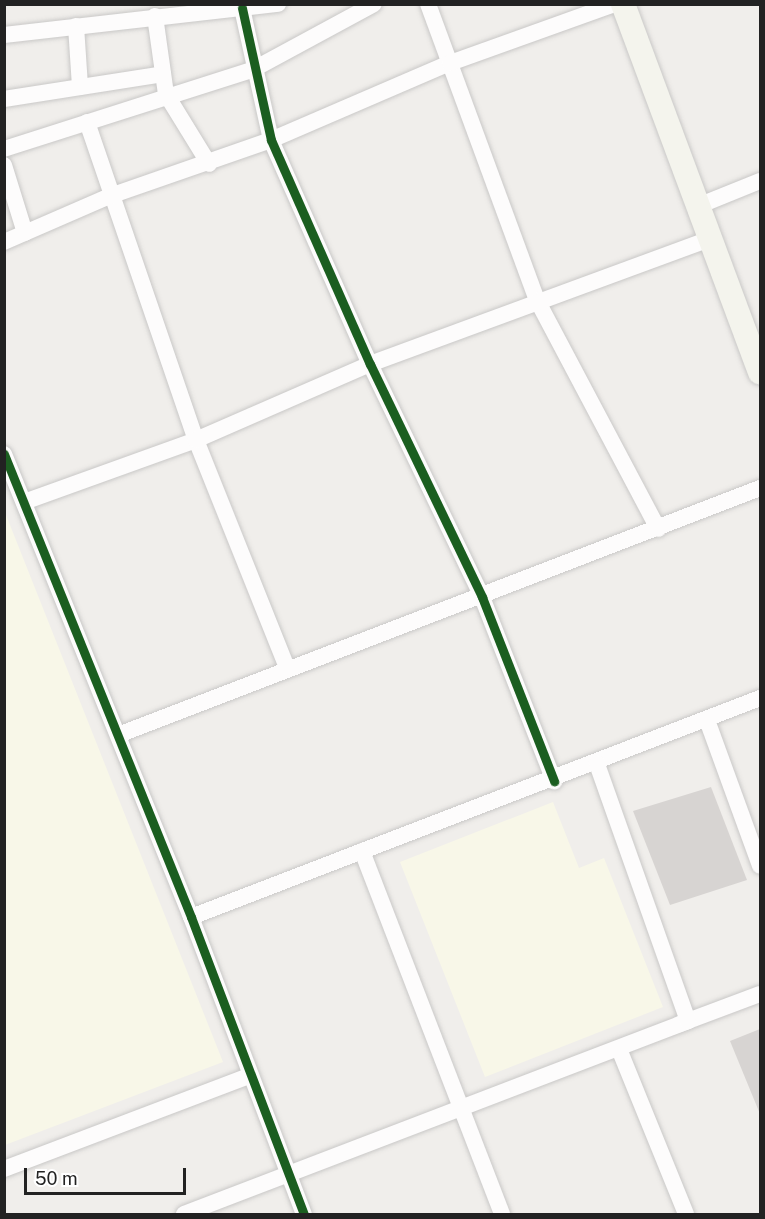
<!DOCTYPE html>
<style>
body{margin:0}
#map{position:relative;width:765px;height:1219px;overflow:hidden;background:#f0eeeb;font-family:"Public Sans",sans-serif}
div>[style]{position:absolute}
.education>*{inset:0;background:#f8f7e8}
.building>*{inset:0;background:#d7d4d2}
.roads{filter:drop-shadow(0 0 2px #c9c8c7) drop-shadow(0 0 2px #c9c8c7)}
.street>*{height:16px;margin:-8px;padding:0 8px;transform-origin:8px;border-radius:8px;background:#fdfcfc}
.secondary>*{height:24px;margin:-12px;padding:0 12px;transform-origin:12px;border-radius:12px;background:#f4f4ed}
.cycleway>*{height:9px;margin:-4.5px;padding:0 4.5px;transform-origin:4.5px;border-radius:4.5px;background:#1b5e20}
span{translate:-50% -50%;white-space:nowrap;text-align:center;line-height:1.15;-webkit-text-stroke:6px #fff;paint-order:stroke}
.frame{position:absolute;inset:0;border:6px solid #222;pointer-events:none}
.scale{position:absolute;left:24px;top:1168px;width:162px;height:27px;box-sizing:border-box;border:3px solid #222;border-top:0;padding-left:8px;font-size:18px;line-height:21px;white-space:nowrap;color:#222;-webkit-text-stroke:4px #fff;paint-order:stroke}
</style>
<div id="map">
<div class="education">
<div style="clip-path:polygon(4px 510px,223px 1062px,5px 1145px,4px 1145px)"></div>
<div style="clip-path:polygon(553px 802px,579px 868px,604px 858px,663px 1007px,485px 1077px,400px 862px)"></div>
</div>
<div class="building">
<div style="clip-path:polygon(711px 787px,747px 880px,670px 905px,633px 811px)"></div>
<div style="clip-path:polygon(760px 1029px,760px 1114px,730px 1041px)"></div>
</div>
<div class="roads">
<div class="street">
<div style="left:428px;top:4px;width:315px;rotate:69.8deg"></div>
<div style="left:537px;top:300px;width:259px;rotate:62.1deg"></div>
<div style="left:242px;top:8px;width:135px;rotate:77.6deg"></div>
<div style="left:271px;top:140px;width:245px;rotate:66.2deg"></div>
<div style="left:370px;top:364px;width:259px;rotate:64.3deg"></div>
<div style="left:482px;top:597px;width:198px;rotate:68.6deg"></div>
<div style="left:155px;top:16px;width:79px;rotate:82deg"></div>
<div style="left:166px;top:94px;width:82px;rotate:58.4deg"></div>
<div style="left:76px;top:26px;width:61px;rotate:86.2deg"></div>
<div style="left:4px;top:35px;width:276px;rotate:-6.5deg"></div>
<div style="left:4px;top:99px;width:161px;rotate:-8.9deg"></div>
<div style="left:87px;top:122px;width:336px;rotate:71.1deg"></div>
<div style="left:196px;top:440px;width:245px;rotate:68.2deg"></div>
<div style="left:4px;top:149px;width:262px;rotate:-17.7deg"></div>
<div style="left:254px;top:69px;width:136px;rotate:-28.4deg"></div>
<div style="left:4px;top:165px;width:71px;rotate:72.8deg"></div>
<div style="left:698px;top:206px;width:67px;rotate:-22deg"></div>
<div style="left:4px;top:242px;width:116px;rotate:-23.5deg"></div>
<div style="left:110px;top:196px;width:170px;rotate:-19.2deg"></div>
<div style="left:271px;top:140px;width:195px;rotate:-23.3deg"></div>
<div style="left:450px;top:63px;width:175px;rotate:-19.7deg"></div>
<div style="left:4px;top:454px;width:499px;rotate:68deg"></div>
<div style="left:191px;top:917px;width:318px;rotate:69.2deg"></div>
<div style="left:24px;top:502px;width:183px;rotate:-19.8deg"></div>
<div style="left:196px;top:440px;width:190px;rotate:-23.6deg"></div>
<div style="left:370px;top:364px;width:364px;rotate:-20.2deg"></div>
<div style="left:707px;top:720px;width:155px;rotate:70deg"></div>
<div style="left:118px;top:735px;width:688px;rotate:-21.04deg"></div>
<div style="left:362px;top:851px;width:389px;rotate:68.9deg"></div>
<div style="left:191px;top:917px;width:610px;rotate:-21.05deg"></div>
<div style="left:680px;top:1024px;width:85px;rotate:-20.6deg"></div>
<div style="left:619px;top:1049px;width:178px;rotate:67.9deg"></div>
<div style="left:4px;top:1169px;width:264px;rotate:-20.8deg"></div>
<div style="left:184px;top:1214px;width:540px;rotate:-20.95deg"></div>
<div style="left:688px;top:1021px;width:273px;rotate:-109.5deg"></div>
</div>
<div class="secondary">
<div style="left:623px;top:4px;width:393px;rotate:69.6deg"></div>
</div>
</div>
<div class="cycleway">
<div style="left:242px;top:8px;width:135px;rotate:77.6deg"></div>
<div style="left:271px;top:140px;width:245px;rotate:66.2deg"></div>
<div style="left:370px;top:364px;width:259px;rotate:64.3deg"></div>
<div style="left:482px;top:597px;width:198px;rotate:68.6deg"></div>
<div style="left:4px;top:454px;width:499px;rotate:68deg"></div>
<div style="left:191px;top:917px;width:318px;rotate:69.2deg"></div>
</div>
<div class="frame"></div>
<div class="scale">50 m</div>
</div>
